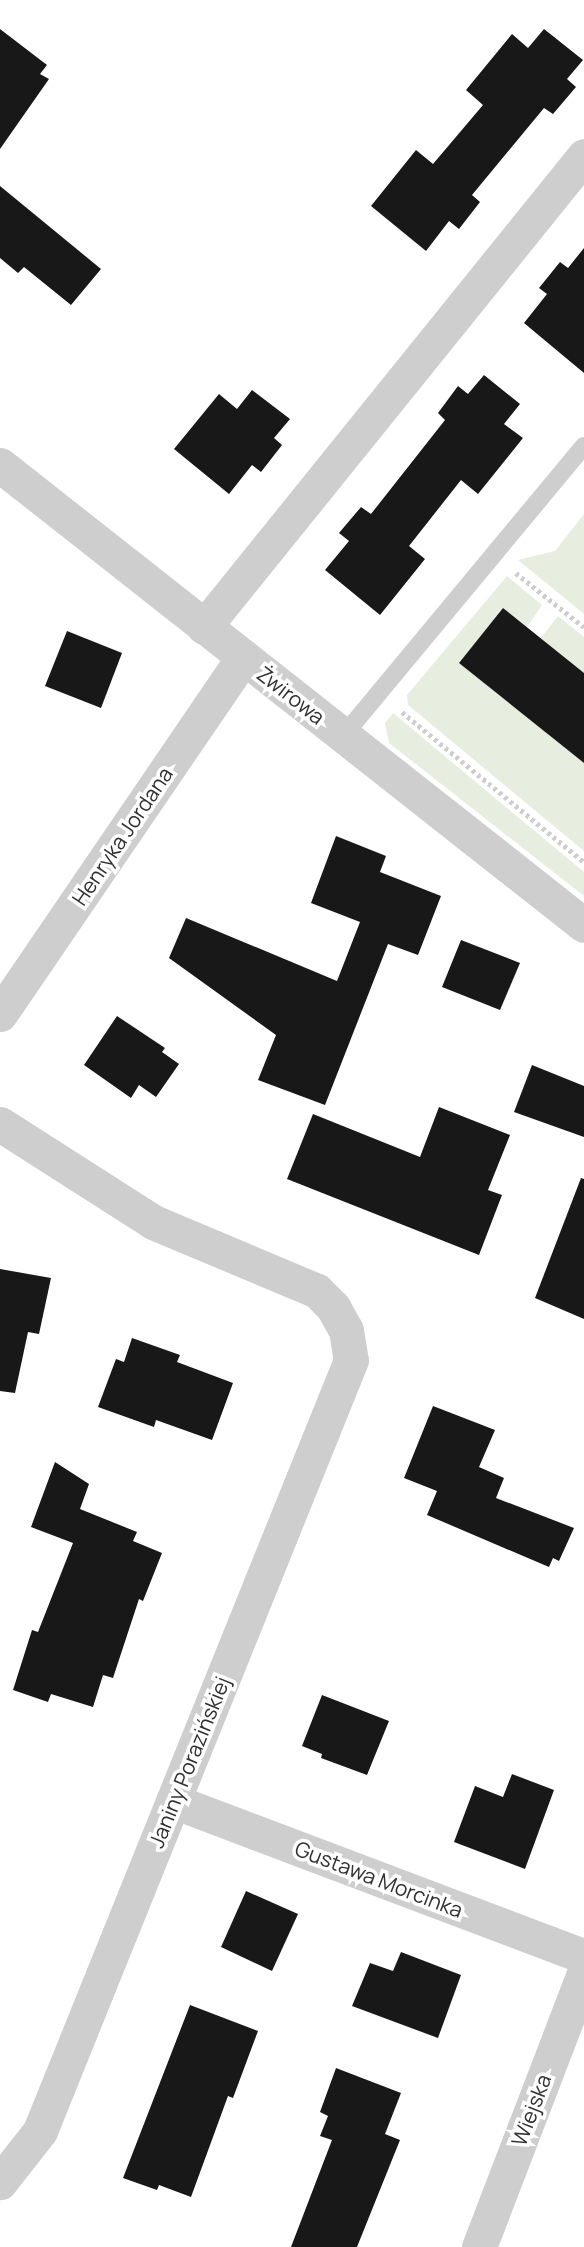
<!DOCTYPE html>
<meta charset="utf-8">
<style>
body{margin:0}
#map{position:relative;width:584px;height:2247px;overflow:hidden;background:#fff;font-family:Manrope,sans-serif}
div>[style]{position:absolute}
.green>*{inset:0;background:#e7eddf}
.building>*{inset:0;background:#181818}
.path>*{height:4.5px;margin-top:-2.25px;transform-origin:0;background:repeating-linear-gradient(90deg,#cecece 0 3.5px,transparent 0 7px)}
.service>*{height:18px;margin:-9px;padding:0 9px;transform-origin:9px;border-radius:9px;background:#cecece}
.minor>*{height:35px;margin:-17.5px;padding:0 17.5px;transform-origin:17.5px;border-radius:17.5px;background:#cecece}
span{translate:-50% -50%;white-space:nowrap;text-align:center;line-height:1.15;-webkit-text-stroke:7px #fff;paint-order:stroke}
.street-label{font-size:21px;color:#313131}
</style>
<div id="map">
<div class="green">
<div style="clip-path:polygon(584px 514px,584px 614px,518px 560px,555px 551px)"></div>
<div style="clip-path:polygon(507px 576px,542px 605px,527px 627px,503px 608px,459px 663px,584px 763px,584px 851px,408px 705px,407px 695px)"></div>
<div style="clip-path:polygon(558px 616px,584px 637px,584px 673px,541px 638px)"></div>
<div style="clip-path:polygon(393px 713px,584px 872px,584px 896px,389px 743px,385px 723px)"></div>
</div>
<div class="building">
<div style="clip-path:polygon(0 29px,47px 65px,40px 74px,49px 79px,0 149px)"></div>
<div style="clip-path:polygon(544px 29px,583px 60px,567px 79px,576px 87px,553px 114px,544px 108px,472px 195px,480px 202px,459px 229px,449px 221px,426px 251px,371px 206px,416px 150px,433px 164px,483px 105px,466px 90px,512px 34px,528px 48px)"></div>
<div style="clip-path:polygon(0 186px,101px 269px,71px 305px,24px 267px,18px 273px,0 258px)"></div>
<div style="clip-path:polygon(584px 248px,584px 373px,524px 323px,547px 294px,539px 288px,560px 262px,568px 268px)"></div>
<div style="clip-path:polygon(484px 375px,520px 404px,504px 424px,523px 438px,478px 494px,461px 480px,409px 546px,425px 559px,380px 615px,325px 570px,349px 541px,339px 533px,361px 507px,371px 514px,445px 420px,438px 413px,458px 386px,468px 394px)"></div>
<div style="clip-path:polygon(252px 390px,290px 419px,274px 438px,282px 445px,261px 472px,252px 465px,229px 494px,174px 449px,219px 394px,237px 409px)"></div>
<div style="clip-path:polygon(503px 608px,584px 673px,584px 763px,459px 663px)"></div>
<div style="clip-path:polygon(67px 631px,122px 653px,101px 708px,45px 686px)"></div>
<div style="clip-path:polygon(336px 836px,386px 856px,380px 872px,441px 896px,418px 955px,388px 944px,325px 1105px,258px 1080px,276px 1035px,169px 958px,186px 918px,337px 981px,360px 922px,311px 903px)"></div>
<div style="clip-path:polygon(461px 940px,520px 963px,500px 1010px,442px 987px)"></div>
<div style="clip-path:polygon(117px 1016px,165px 1048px,162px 1052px,179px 1064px,156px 1097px,139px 1085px,131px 1098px,84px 1065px)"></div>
<div style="clip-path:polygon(532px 1065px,584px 1086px,584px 1137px,514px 1112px)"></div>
<div style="clip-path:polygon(439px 1107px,510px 1135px,488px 1190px,502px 1195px,479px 1255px,287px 1179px,313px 1114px,420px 1157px)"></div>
<div style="clip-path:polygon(581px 1178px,584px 1179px,584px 1319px,535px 1298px)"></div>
<div style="clip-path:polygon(0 1269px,51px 1278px,39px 1334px,28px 1332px,15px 1393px,0 1391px)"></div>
<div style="clip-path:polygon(132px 1338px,180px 1355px,177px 1362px,233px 1383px,212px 1440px,156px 1420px,154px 1427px,98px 1407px,116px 1359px,124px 1362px)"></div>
<div style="clip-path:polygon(433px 1406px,495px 1430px,479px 1467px,504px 1478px,496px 1498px,574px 1528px,559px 1561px,553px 1558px,549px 1567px,427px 1515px,437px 1491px,404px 1478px)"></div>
<div style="clip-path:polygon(55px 1462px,89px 1484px,80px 1509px,137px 1532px,133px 1541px,162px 1553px,143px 1601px,139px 1599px,113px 1678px,103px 1675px,93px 1707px,51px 1694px,48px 1702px,13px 1690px,32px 1630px,38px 1632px,73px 1543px,31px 1527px)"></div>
<div style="clip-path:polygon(322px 1695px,389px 1721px,367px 1775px,321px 1758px,322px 1754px,302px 1746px)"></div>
<div style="clip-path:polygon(512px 1774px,554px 1790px,525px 1869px,454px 1842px,475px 1786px,503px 1797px)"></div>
<div style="clip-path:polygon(246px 1891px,298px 1914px,272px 1971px,221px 1947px)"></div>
<div style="clip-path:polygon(401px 1952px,461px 1975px,438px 2038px,352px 2006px,370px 1963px,393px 1971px)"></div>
<div style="clip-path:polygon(190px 2005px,258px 2031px,233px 2098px,228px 2096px,191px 2197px,159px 2185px,157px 2190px,123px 2178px)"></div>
<div style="clip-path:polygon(336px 2068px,401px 2093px,385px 2134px,400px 2140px,357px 2247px,291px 2247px,332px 2140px,320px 2136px,328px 2116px,320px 2112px)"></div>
</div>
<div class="path">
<div style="left:516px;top:573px;width:87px;rotate:38.5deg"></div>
<div style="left:402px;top:712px;width:236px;rotate:39.5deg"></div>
</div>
<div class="service">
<div style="left:343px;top:736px;width:377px;rotate:-50.3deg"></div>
</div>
<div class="minor">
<div style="left:0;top:465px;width:743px;rotate:38.23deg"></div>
<div style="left:204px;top:627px;width:605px;rotate:-51.1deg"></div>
<div style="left:0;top:1014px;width:431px;rotate:-55.7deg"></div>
<div style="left:0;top:1124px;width:182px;rotate:32.6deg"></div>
<div style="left:153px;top:1222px;width:178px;rotate:22.8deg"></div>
<div style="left:317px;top:1291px;width:23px;rotate:45deg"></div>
<div style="left:333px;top:1307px;width:26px;rotate:61deg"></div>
<div style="left:346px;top:1330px;width:30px;rotate:81deg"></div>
<div style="left:351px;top:1360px;width:831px;rotate:111.97deg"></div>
<div style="left:40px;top:2131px;width:65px;rotate:128.1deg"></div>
<div style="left:173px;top:1801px;width:439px;rotate:20.7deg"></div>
<div style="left:479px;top:2247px;width:292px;rotate:-69deg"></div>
</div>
<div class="street-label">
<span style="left:291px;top:695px;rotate:38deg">Żwirowa</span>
<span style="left:122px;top:836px;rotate:-56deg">Henryka Jordana</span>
<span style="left:189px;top:1762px;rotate:-68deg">Janiny Porazińskiej</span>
<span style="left:379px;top:1879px;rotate:21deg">Gustawa Morcinka</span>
<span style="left:531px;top:2110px;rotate:-69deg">Wiejska</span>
</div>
</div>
